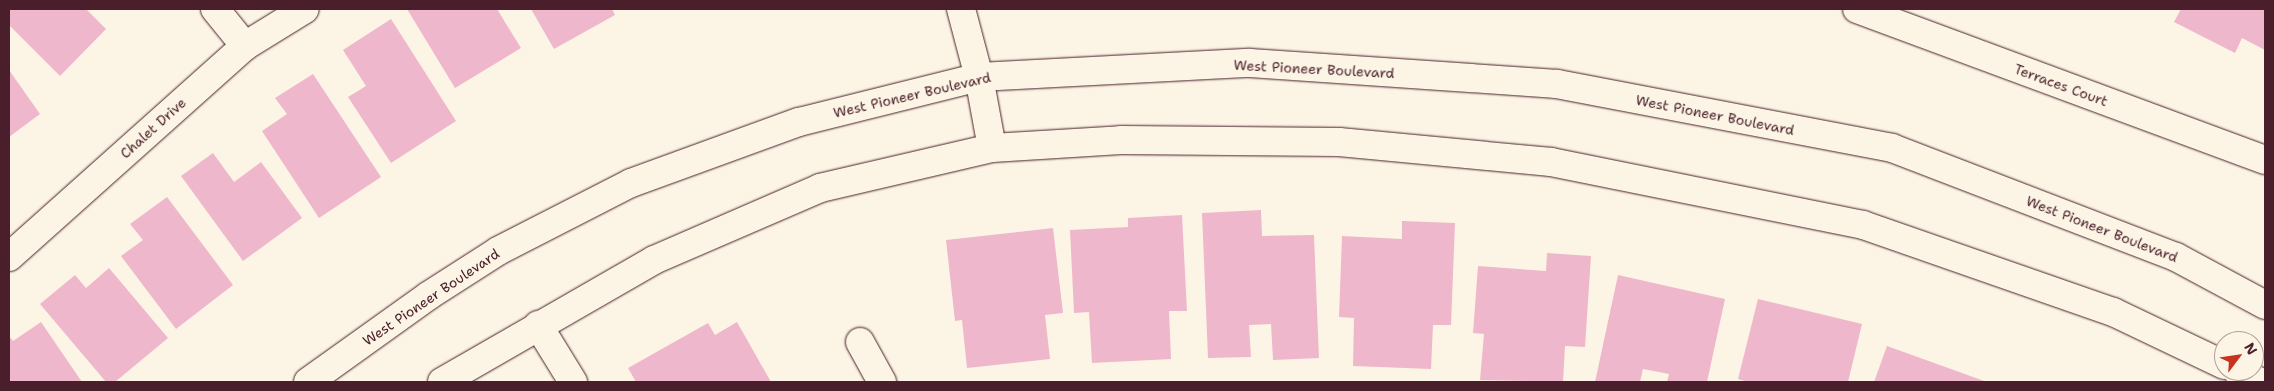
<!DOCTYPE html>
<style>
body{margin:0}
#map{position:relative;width:2274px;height:391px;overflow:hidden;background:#fcf5e5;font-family:"Shantell Sans",sans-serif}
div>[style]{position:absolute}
.building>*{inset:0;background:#efb7cc}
.roads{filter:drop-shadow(0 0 1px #4a1f2b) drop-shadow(0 0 1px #4a1f2b)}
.street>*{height:28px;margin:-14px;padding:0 14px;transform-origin:14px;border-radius:14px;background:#fcf5e5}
.secondary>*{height:28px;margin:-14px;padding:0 14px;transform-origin:14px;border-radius:14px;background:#fcf5e5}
span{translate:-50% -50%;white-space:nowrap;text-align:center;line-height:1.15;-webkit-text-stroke:5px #fcf5e5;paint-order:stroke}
.street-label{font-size:14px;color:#4a1f2b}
.frame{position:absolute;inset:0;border:10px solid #4a1f2b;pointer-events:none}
.north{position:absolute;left:2214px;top:331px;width:50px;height:50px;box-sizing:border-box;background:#fcf5e5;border:1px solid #b59f9b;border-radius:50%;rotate:59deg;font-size:14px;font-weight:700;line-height:20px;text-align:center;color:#4a1f2b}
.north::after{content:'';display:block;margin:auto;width:18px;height:22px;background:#c8321e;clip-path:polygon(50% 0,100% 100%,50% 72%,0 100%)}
</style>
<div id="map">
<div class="building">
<div style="clip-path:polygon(9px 9px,86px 9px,106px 29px,60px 76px,9px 25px)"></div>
<div style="clip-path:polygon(407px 9px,497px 9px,521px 48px,455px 88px)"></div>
<div style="clip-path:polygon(531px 9px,612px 9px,615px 15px,554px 49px)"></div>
<div style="clip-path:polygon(2181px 9px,2265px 9px,2265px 50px,2242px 38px,2235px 53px,2174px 22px)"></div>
<div style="clip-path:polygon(391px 19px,456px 121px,391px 163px,348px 97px,366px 86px,343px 50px)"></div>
<div style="clip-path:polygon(9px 70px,40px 114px,9px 137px)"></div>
<div style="clip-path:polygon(313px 74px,381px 177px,319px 218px,262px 131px,287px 114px,275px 98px)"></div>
<div style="clip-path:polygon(213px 153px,234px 182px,261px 162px,302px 218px,243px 261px,181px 176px)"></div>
<div style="clip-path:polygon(167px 197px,233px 285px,176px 329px,121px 256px,143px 240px,130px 224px)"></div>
<div style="clip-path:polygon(1261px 210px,1262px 236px,1314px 235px,1319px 358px,1273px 360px,1271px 324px,1249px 325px,1251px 357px,1208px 358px,1202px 213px)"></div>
<div style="clip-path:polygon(1182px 215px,1187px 311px,1169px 311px,1171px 359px,1092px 363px,1089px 312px,1074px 313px,1070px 230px,1128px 227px,1128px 218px)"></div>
<div style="clip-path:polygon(1402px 221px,1455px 223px,1451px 325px,1433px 325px,1431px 369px,1353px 366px,1354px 318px,1339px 317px,1342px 236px,1402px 239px)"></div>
<div style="clip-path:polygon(1053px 228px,1063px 313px,1045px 315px,1050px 359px,967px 368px,962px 320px,955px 321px,946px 240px)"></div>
<div style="clip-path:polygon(1547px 253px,1591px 256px,1585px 347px,1565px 346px,1563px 382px,1480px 380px,1484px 334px,1473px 333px,1478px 266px,1546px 271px)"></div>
<div style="clip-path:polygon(109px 268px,168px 338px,115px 382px,106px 382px,40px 304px,75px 275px,86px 288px)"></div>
<div style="clip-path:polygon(1618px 275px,1725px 299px,1707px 382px,1667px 382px,1669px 374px,1643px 369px,1640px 382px,1595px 382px)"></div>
<div style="clip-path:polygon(1758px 299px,1862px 324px,1848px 382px,1748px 382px,1738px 379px)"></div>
<div style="clip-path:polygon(41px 322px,82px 382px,9px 382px,9px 336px,13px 341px)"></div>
<div style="clip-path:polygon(737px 322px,771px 382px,636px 382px,628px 368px,708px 323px,715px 335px)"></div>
<div style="clip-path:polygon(1887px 346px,1987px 382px,1874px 382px)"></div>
</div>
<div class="roads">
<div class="street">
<div style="left:215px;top:9px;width:48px;rotate:51deg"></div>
<div style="left:1857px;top:9px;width:435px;rotate:20.3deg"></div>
<div style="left:9px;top:257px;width:317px;rotate:-41.8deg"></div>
<div style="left:245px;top:46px;width:70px;rotate:-31.7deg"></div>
<div style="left:538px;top:325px;width:67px;rotate:58.4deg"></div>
<div style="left:860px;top:342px;width:46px;rotate:61.2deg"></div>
</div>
<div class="secondary">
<div style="left:961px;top:9px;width:70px;rotate:75.2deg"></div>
<div style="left:979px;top:77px;width:72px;rotate:79.6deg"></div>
<div style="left:2237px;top:371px;width:26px;rotate:25deg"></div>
<div style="left:308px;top:382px;width:148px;rotate:-35.6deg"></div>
<div style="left:428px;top:296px;width:83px;rotate:-32.7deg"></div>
<div style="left:498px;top:251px;width:149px;rotate:-27.1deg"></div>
<div style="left:631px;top:183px;width:179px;rotate:-20deg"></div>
<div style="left:799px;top:122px;width:186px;rotate:-14deg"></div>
<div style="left:979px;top:77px;width:271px;rotate:-3deg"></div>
<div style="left:1250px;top:63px;width:308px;rotate:3.9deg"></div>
<div style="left:1557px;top:84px;width:341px;rotate:10.8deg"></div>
<div style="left:1892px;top:148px;width:304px;rotate:21deg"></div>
<div style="left:2176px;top:257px;width:101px;rotate:28.3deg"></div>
<div style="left:442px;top:382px;width:245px;rotate:-29.9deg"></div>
<div style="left:654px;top:260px;width:181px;rotate:-23.4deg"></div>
<div style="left:820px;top:188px;width:177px;rotate:-13.1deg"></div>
<div style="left:992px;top:148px;width:129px;rotate:-3.5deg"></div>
<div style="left:1121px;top:140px;width:218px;rotate:0.5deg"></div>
<div style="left:1339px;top:142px;width:213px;rotate:5.4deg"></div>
<div style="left:1551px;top:162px;width:318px;rotate:11.4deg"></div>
<div style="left:1863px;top:225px;width:265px;rotate:19.2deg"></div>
<div style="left:2113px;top:312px;width:123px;rotate:25.5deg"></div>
</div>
</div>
<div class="street-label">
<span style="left:1314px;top:69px;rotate:3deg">West Pioneer Boulevard</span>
<span style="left:2061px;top:85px;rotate:20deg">Terraces Court</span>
<span style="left:912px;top:95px;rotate:-13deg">West Pioneer Boulevard</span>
<span style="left:1715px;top:115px;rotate:11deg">West Pioneer Boulevard</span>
<span style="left:153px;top:128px;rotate:-42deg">Chalet Drive</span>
<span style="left:2102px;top:229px;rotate:21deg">West Pioneer Boulevard</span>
<span style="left:431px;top:297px;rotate:-34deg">West Pioneer Boulevard</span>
</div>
<div class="frame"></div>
<div class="north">N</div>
</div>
